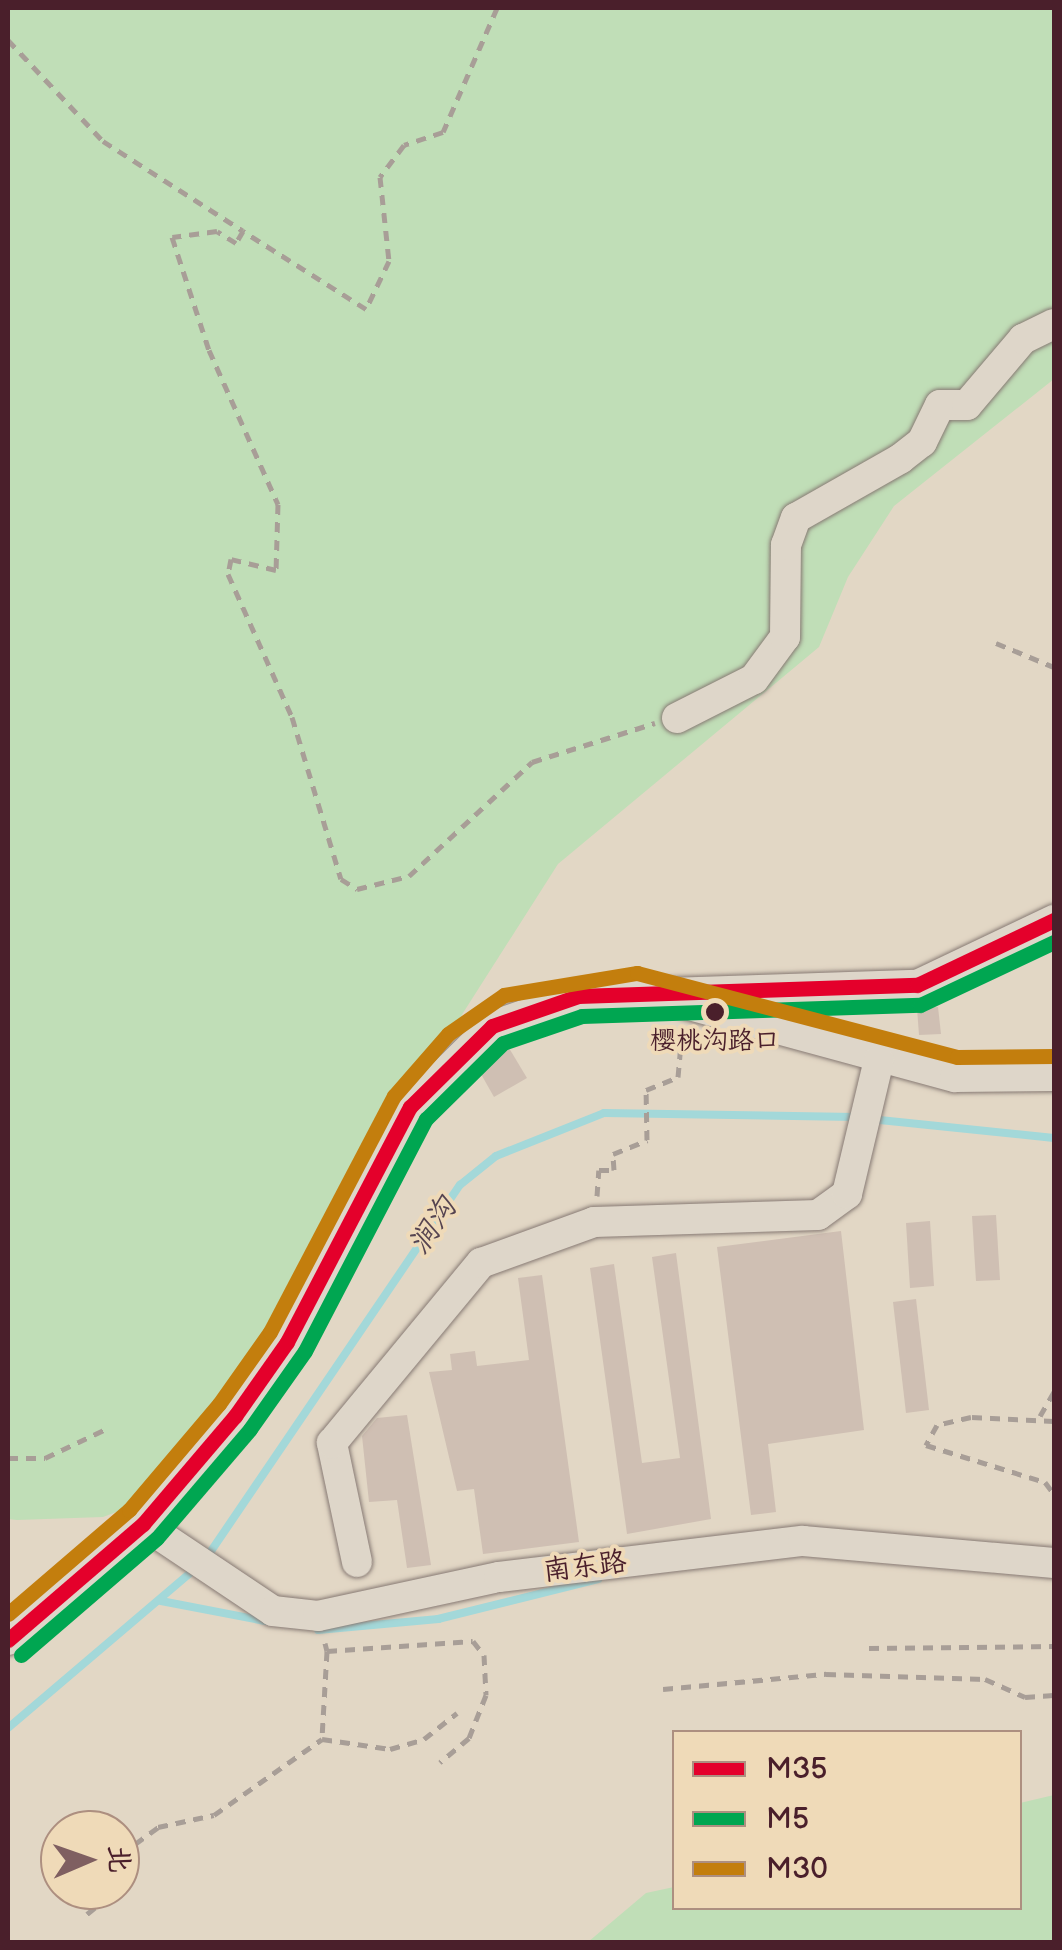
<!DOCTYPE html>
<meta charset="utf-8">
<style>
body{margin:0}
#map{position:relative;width:1062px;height:1950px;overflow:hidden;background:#e2d7c5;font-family:"Balsamiq Sans","LXGW WenKai TC",sans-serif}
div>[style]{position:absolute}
.green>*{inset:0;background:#c0deb7}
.stream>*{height:8px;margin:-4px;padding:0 4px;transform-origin:4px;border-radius:4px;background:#a3d8d9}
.building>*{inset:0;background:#cfbfb3}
.path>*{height:5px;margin-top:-2.5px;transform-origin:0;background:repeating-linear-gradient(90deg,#a89e97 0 10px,transparent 0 18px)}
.roads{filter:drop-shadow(0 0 2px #877a74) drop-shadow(0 0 2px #877a74)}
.minor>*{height:30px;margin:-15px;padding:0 15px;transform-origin:15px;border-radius:15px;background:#ded6c9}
.bus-1>*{height:15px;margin:-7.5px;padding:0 7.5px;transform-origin:7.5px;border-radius:7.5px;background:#e4002b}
.bus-2>*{height:15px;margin:-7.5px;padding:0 7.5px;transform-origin:7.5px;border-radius:7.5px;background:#00a651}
.bus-3>*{height:15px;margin:-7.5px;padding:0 7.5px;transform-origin:7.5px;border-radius:7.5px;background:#c37e0d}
.dots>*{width:28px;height:28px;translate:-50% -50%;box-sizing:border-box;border:5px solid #efdab8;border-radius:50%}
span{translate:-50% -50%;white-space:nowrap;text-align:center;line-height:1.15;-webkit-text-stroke:8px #efdab8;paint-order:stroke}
.bus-label{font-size:26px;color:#4a1f2b}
.street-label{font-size:28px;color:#4a1f2b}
.water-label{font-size:30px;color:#564450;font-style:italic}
.frame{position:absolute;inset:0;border:10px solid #4a1f2b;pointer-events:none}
.legend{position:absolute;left:672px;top:1730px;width:350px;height:180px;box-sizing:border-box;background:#efdab8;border:2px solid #ad8f80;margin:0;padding:12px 18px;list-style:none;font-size:30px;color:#4a1f2b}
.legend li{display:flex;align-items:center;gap:20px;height:50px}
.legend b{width:50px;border:2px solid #ad8f80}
.north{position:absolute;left:40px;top:1810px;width:100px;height:100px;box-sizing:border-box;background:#efdab8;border:2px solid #ad8f80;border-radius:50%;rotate:88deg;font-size:28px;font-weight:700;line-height:40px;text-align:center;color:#4a1f2b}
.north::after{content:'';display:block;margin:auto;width:35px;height:45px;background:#7f5f61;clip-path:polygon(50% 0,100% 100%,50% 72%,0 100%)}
</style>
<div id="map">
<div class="green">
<div style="clip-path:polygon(8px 8px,1054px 8px,1054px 379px,894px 506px,848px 577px,819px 647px,558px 864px,463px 1013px,386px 1164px,176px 1490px,103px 1517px,17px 1520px,8px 1519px)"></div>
<div style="clip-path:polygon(1054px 1795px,1054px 1942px,588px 1942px,646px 1893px,674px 1887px,674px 1908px,1020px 1908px,1020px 1803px)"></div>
</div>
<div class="stream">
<div style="left:870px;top:1119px;width:185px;rotate:5.9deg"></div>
<div style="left:207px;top:1557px;width:450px;rotate:-55.8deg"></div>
<div style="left:460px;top:1185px;width:46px;rotate:-38.9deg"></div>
<div style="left:496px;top:1156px;width:116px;rotate:-21.7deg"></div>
<div style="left:604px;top:1113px;width:252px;rotate:0.9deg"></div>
<div style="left:161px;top:1601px;width:106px;rotate:10.9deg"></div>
<div style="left:318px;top:1630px;width:121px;rotate:-5.2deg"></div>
<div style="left:438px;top:1619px;width:165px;rotate:-14deg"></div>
<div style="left:8px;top:1728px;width:248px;rotate:-40.4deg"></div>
</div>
<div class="building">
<div style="clip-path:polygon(938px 1007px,941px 1034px,919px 1035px,917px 1008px)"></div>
<div style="clip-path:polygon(509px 1048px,527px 1078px,494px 1097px,477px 1067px)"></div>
<div style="clip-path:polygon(996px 1215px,1000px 1280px,976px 1281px,972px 1216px)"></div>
<div style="clip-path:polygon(930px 1221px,934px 1286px,910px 1288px,906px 1223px)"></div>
<div style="clip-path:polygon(841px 1231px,864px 1430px,768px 1444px,776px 1512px,751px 1515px,717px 1247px)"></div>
<div style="clip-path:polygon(676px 1253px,711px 1519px,627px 1534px,590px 1268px,614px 1264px,642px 1463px,680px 1458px,652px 1257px)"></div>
<div style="clip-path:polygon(542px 1275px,579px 1542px,483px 1554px,474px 1489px,457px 1491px,429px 1372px,452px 1370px,450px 1354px,475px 1351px,477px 1366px,529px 1360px,518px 1278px)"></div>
<div style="clip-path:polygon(916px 1299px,929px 1410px,906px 1413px,893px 1302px)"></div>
<div style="clip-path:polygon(407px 1415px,431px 1565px,407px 1568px,397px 1500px,369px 1502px,362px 1436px,377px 1418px)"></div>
</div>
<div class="path">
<div style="left:497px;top:8px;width:135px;rotate:113.5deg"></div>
<div style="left:443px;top:132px;width:41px;rotate:161.6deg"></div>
<div style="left:404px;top:145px;width:40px;rotate:127deg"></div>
<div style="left:380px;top:177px;width:84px;rotate:83.9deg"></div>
<div style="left:389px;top:261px;width:53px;rotate:115.6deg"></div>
<div style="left:366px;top:309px;width:146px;rotate:-147.6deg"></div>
<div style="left:243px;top:231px;width:14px;rotate:120deg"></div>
<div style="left:236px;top:243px;width:22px;rotate:-148deg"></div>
<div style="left:217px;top:231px;width:45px;rotate:172.4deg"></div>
<div style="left:172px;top:237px;width:119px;rotate:71.9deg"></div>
<div style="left:209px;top:350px;width:169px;rotate:65.9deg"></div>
<div style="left:278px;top:504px;width:66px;rotate:91.7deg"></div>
<div style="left:276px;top:570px;width:46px;rotate:-166.3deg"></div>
<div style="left:231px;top:559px;width:15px;rotate:101deg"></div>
<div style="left:228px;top:574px;width:157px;rotate:65.9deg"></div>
<div style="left:292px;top:717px;width:169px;rotate:73.2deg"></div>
<div style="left:341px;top:879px;width:19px;rotate:32deg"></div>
<div style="left:357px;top:889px;width:54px;rotate:-14deg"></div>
<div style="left:409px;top:876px;width:168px;rotate:-42.8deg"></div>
<div style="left:532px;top:762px;width:129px;rotate:-17.6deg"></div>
<div style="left:8px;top:40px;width:139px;rotate:46.8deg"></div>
<div style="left:103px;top:141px;width:166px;rotate:32.7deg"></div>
<div style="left:996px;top:643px;width:63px;rotate:22.5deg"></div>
<div style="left:597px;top:1196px;width:26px;rotate:-86deg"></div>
<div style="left:599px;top:1170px;width:15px"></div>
<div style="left:614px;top:1170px;width:16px;rotate:-94deg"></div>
<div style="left:613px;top:1154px;width:37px;rotate:-22deg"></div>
<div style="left:647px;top:1140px;width:50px;rotate:-91.1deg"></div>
<div style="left:646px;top:1090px;width:35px;rotate:-22deg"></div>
<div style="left:678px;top:1077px;width:45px;rotate:-84.9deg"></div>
<div style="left:1040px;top:1416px;width:28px;rotate:-60deg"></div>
<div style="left:1054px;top:1421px;width:83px;rotate:-177.2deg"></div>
<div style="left:971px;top:1417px;width:35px;rotate:167deg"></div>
<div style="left:937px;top:1425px;width:23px;rotate:119deg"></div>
<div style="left:926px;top:1445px;width:125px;rotate:17.3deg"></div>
<div style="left:1045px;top:1482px;width:15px;rotate:53deg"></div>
<div style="left:8px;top:1458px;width:37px"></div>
<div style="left:45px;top:1458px;width:68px;rotate:-25.4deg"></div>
<div style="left:325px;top:1643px;width:8px;rotate:76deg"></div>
<div style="left:327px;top:1651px;width:146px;rotate:-3.9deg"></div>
<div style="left:473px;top:1641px;width:18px;rotate:52deg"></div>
<div style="left:484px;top:1655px;width:40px;rotate:87.1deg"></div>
<div style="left:486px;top:1695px;width:46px;rotate:111.6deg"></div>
<div style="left:469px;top:1738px;width:38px;rotate:140deg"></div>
<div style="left:869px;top:1648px;width:185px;rotate:-0.6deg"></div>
<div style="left:327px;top:1651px;width:88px;rotate:93.3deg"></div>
<div style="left:322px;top:1739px;width:69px;rotate:8.4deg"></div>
<div style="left:390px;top:1749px;width:35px;rotate:-16deg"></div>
<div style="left:424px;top:1739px;width:42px;rotate:-38.2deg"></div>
<div style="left:663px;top:1689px;width:164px;rotate:-5.3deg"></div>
<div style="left:826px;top:1674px;width:159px;rotate:1.8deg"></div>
<div style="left:985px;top:1679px;width:44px;rotate:24.2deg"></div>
<div style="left:1025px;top:1697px;width:29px;rotate:-4deg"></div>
<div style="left:120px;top:1883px;width:42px;rotate:-69deg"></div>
<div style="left:135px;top:1844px;width:29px;rotate:-36deg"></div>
<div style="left:158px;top:1827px;width:57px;rotate:-12.1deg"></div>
<div style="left:214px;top:1815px;width:132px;rotate:-35.1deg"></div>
<div style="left:87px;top:1914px;width:38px;rotate:-39deg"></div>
</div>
<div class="roads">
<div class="minor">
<div style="left:677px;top:718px;width:86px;rotate:-26.9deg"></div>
<div style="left:754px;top:679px;width:52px;rotate:-53.6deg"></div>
<div style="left:785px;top:637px;width:92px;rotate:-89.4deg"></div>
<div style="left:786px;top:545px;width:29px;rotate:-70deg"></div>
<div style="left:796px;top:518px;width:120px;rotate:-29.6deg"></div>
<div style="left:900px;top:459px;width:28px;rotate:-38deg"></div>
<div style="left:922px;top:442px;width:41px;rotate:-64.1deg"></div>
<div style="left:940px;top:405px;width:27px"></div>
<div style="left:967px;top:405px;width:87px;rotate:-49.7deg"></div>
<div style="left:1023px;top:339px;width:34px;rotate:-26deg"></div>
<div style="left:686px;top:1004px;width:279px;rotate:15.2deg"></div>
<div style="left:955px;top:1077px;width:99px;rotate:-0.6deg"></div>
<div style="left:143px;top:1524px;width:156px;rotate:33.8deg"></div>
<div style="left:273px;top:1611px;width:45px;rotate:6.3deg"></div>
<div style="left:318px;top:1616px;width:185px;rotate:-12.2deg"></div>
<div style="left:499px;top:1577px;width:306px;rotate:-6.8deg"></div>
<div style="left:803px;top:1541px;width:252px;rotate:5deg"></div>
<div style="left:357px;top:1562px;width:122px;rotate:-101.9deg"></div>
<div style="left:332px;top:1443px;width:234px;rotate:-50.4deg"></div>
<div style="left:481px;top:1263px;width:120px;rotate:-19.9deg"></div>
<div style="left:594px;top:1222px;width:224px;rotate:-1.8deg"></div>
<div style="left:818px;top:1215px;width:36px;rotate:-36deg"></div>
<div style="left:847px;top:1194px;width:138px;rotate:-76.6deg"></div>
<div style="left:8px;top:1640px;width:178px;rotate:-40.7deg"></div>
<div style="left:143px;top:1524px;width:142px;rotate:-49.6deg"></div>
<div style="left:235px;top:1416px;width:90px;rotate:-54.9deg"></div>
<div style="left:287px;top:1342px;width:265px;rotate:-62.4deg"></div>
<div style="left:410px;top:1107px;width:115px;rotate:-44.6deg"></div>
<div style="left:492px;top:1026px;width:91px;rotate:-19.2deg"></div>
<div style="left:578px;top:996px;width:339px;rotate:-1.9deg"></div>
<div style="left:917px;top:985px;width:152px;rotate:-25.4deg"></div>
</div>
</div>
<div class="bus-1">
<div style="left:8px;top:1640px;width:178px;rotate:-40.7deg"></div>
<div style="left:143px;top:1524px;width:142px;rotate:-49.6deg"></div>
<div style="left:235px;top:1416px;width:90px;rotate:-54.9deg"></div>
<div style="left:287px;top:1342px;width:265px;rotate:-62.4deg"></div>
<div style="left:410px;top:1107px;width:115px;rotate:-44.6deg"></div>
<div style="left:492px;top:1026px;width:91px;rotate:-19.2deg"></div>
<div style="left:578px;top:996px;width:339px;rotate:-1.9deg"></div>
<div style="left:917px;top:985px;width:152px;rotate:-25.4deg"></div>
</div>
<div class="bus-2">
<div style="left:21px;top:1655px;width:179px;rotate:-40.7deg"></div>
<div style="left:157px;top:1538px;width:143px;rotate:-49.5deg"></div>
<div style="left:250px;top:1429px;width:95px;rotate:-54.8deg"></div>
<div style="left:305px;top:1351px;width:262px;rotate:-62.5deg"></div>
<div style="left:426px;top:1119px;width:108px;rotate:-44.6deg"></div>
<div style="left:503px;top:1043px;width:83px;rotate:-18.9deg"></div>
<div style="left:582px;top:1016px;width:338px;rotate:-1.9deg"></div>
<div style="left:920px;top:1005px;width:148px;rotate:-25.2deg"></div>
</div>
<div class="bus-3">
<div style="left:8px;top:1614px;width:160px;rotate:-40.7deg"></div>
<div style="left:129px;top:1510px;width:139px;rotate:-49.7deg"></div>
<div style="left:219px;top:1404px;width:88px;rotate:-54.7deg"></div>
<div style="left:270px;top:1332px;width:267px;rotate:-62.3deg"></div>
<div style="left:394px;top:1096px;width:82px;rotate:-48.9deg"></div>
<div style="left:448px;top:1034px;width:68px;rotate:-34.9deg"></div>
<div style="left:504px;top:995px;width:135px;rotate:-9.4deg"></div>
<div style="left:637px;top:973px;width:331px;rotate:14.7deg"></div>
<div style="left:957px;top:1057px;width:97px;rotate:-0.6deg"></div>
</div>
<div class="dots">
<div style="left:715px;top:1012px;background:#4a1f2b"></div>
</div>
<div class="bus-label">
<span style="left:715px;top:1042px">樱桃沟路口</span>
</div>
<div class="street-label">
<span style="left:585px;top:1567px;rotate:-7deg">南东路</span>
</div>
<div class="water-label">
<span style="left:433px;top:1226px;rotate:-56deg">涧沟</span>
</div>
<div class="frame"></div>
<ul class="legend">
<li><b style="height:12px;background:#e4002b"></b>M35</li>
<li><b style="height:12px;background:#00a651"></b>M5</li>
<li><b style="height:12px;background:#c37e0d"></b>M30</li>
</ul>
<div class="north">北</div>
</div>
